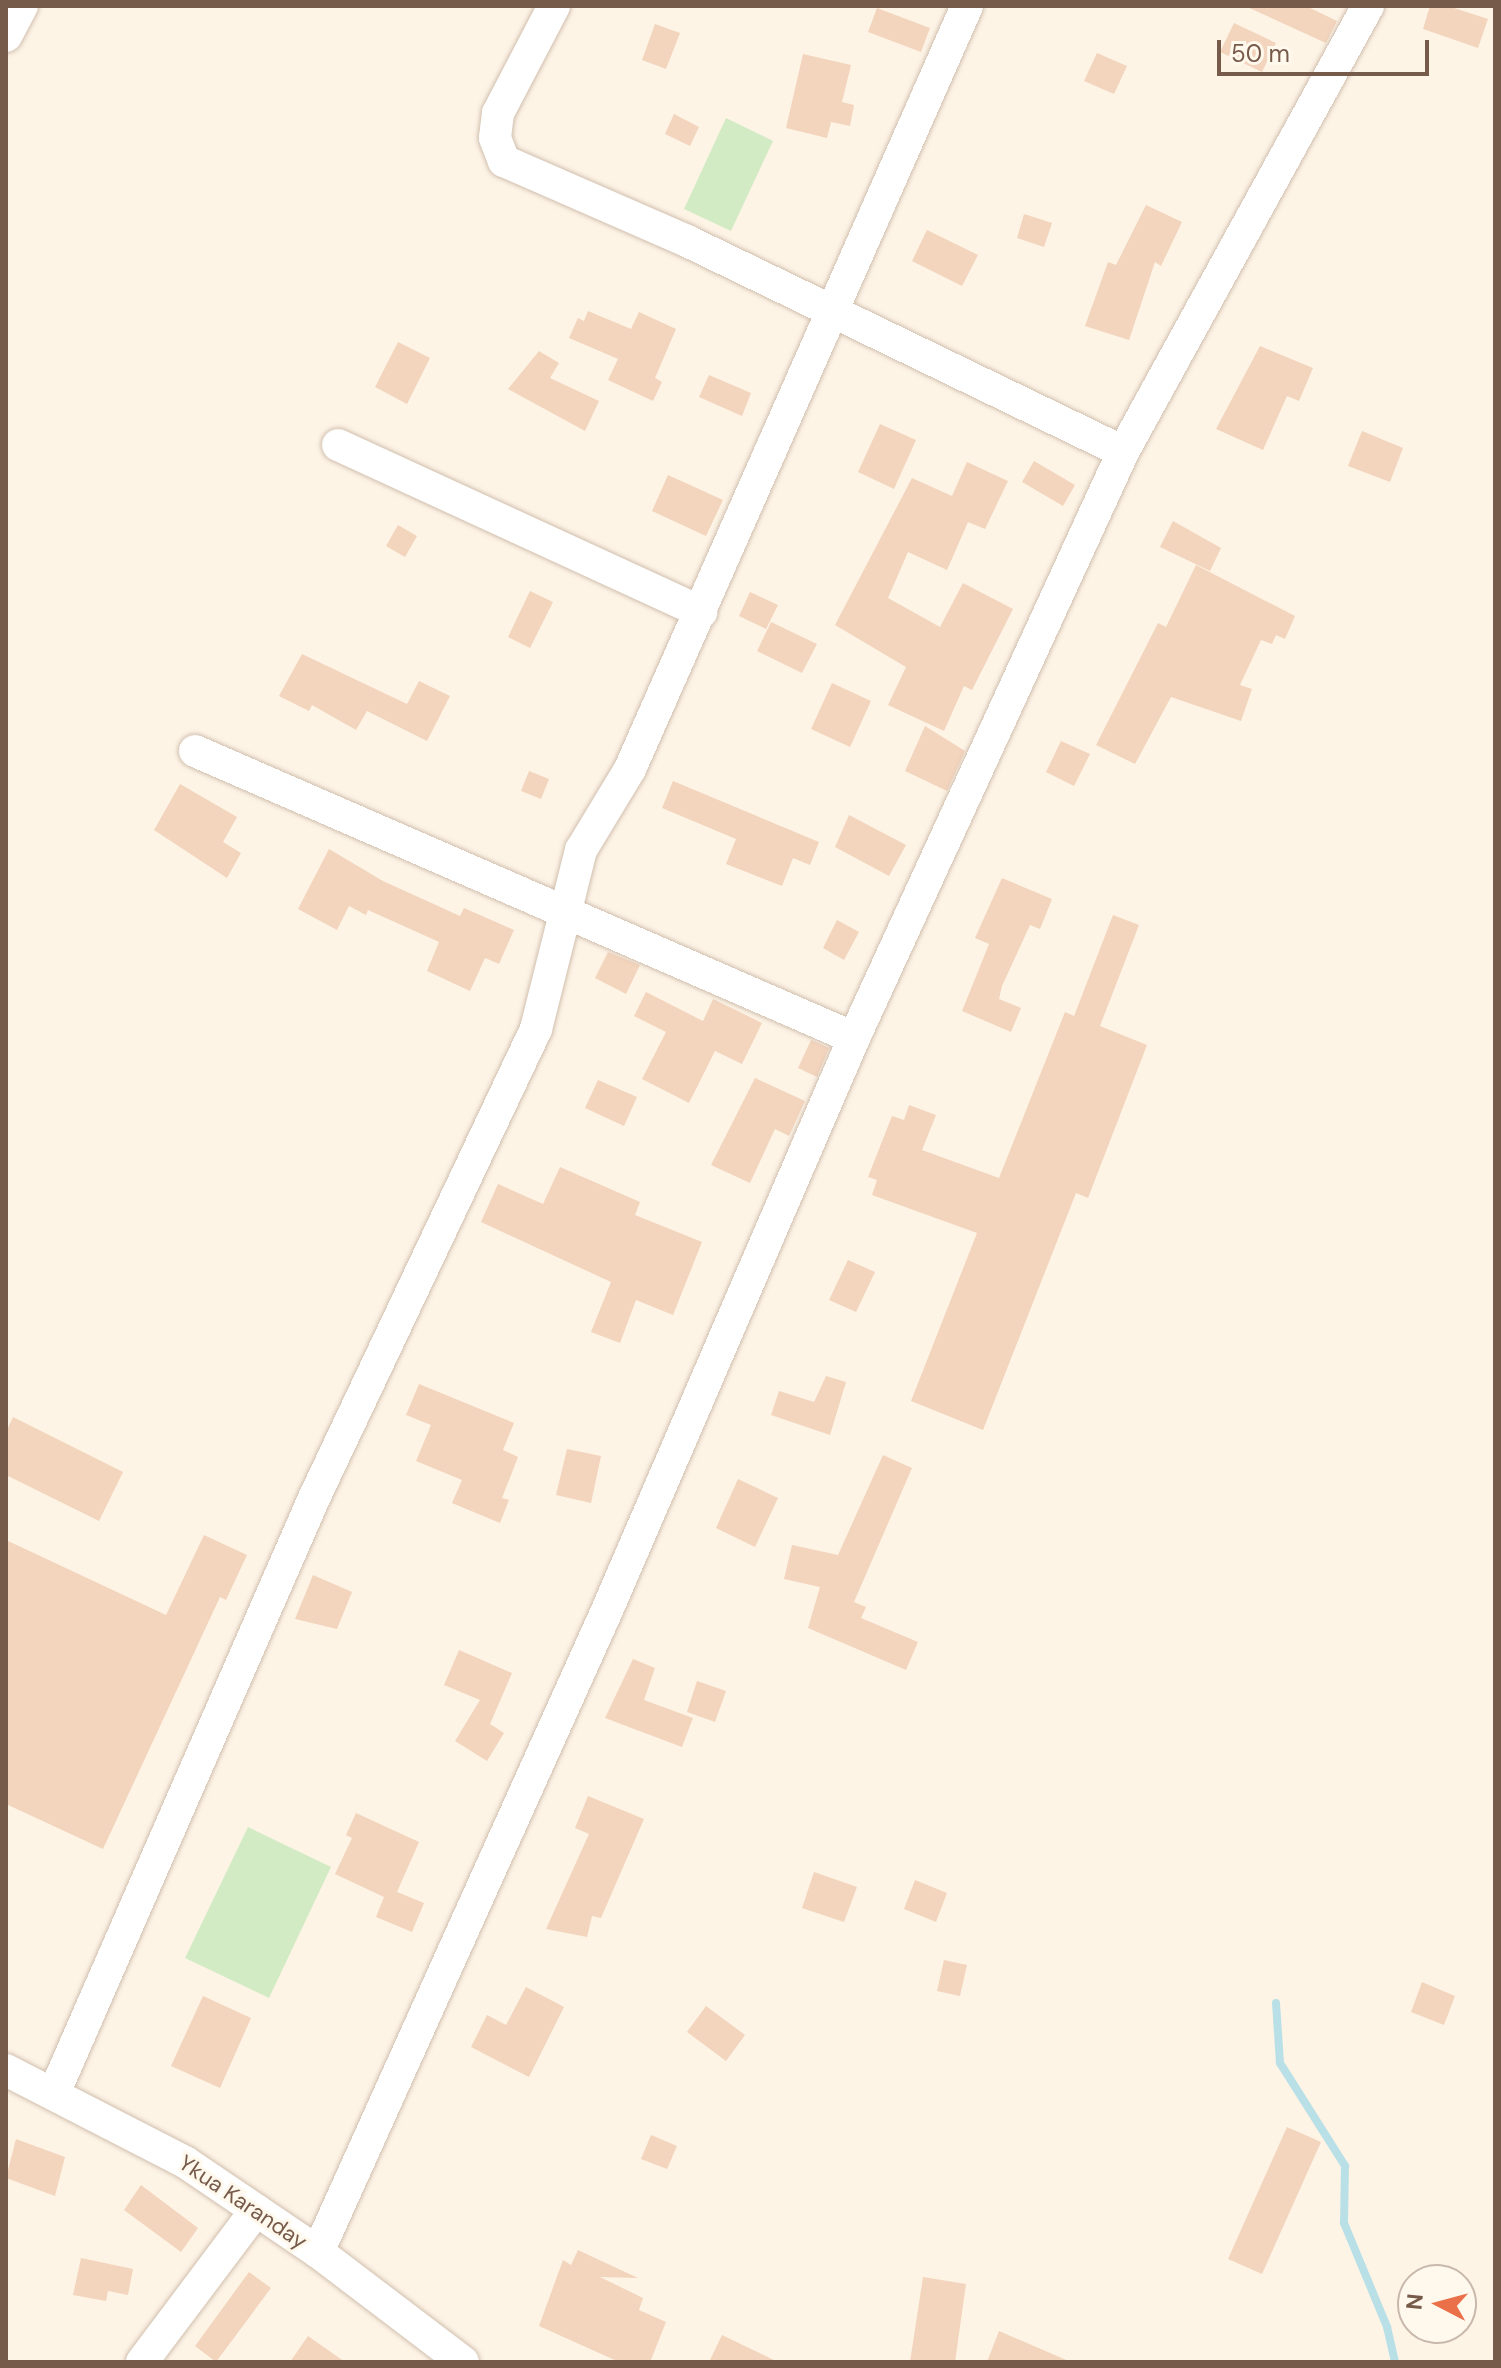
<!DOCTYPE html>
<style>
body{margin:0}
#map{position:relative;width:1501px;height:2368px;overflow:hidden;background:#fdf4e6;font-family:"DM Sans",sans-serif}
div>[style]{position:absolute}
.green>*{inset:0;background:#d3ebc4}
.stream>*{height:8px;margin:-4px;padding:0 4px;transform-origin:4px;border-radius:4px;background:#bae0e7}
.building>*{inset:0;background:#f3d4bd}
.roads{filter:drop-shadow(0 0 2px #d1bfae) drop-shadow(0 0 2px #d1bfae)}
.minor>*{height:32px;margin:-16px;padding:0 16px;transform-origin:16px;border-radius:16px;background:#fff}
span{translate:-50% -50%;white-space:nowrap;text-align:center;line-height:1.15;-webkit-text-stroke:6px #fff8ed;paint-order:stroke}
.street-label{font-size:22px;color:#775b4a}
.frame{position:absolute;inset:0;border:8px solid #775b4a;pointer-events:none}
.north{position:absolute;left:1397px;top:2264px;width:80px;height:80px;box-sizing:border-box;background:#fff8ed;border:2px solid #c9b9ac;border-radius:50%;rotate:276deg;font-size:22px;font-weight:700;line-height:32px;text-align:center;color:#775b4a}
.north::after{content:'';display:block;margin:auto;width:28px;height:36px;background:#e97049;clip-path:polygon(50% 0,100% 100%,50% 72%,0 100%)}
.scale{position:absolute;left:1217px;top:40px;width:212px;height:36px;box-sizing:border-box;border:4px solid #775b4a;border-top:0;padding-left:10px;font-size:24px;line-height:28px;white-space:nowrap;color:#775b4a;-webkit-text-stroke:6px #fff8ed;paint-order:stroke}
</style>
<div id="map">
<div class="green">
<div style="clip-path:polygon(726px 118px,773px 141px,731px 231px,684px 209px)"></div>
<div style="clip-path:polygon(248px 1827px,331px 1867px,269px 1998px,185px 1958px)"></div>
</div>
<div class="stream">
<div style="left:1276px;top:2003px;width:60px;rotate:86.2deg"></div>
<div style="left:1280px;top:2063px;width:122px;rotate:57.7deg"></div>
<div style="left:1345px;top:2166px;width:57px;rotate:91deg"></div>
<div style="left:1344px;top:2223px;width:113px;rotate:67.5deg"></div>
<div style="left:1387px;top:2327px;width:36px;rotate:77deg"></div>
</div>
<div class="building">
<div style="clip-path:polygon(1245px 6px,1306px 6px,1337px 21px,1326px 43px)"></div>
<div style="clip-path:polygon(1430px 6px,1448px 6px,1488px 19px,1478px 48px,1423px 29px)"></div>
<div style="clip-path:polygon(877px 8px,930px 28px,921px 52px,868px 32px)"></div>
<div style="clip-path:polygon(1234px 23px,1276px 43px,1262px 72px,1220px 52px)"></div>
<div style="clip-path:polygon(655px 24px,680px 33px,666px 69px,642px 60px)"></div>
<div style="clip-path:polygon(1097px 53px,1127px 66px,1114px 94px,1084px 81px)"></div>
<div style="clip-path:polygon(803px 54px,851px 65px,842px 102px,854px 105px,850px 126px,831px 122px,827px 138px,786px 128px)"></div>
<div style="clip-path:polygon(674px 114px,699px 127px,690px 146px,665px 134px)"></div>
<div style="clip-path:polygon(1146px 205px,1182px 222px,1161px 266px,1155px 262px,1129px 340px,1085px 326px,1108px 262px,1116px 265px)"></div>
<div style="clip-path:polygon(1024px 214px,1052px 223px,1044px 247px,1017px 238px)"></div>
<div style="clip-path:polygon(927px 230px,978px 255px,962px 286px,912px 261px)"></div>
<div style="clip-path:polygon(588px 311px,631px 329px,639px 312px,676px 329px,655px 378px,662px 382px,653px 401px,608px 380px,618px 359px,569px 338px,578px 318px,584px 321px)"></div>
<div style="clip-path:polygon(398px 342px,430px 358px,407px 404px,375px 387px)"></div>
<div style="clip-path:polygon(1260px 346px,1313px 368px,1299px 401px,1287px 396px,1263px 450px,1216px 429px)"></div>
<div style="clip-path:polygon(539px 351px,559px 363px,550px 378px,599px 401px,585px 431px,508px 389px)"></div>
<div style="clip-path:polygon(709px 375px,751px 393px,742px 416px,699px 397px)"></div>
<div style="clip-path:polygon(880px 424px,916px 440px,894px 489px,858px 472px)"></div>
<div style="clip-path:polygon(1362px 431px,1403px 448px,1390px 482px,1348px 466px)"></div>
<div style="clip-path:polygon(1034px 461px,1075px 485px,1063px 506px,1022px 482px)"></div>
<div style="clip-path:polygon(967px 462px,1008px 481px,985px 529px,968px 522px,947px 570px,908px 552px,888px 598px,940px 627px,963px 583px,1013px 609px,972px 690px,964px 686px,944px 731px,888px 705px,906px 667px,835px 625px,912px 478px,952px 496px)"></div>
<div style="clip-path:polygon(668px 475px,723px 500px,706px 536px,652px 511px)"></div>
<div style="clip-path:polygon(1173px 521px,1221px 548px,1210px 571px,1160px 547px)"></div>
<div style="clip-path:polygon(398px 525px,417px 536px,405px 557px,386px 546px)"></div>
<div style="clip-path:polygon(1196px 565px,1295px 616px,1285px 639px,1276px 635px,1272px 644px,1261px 640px,1240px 685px,1252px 689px,1241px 721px,1171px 697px,1135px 764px,1096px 745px,1158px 623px,1166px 627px)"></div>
<div style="clip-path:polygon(530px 591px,553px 602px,530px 648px,508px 637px)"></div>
<div style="clip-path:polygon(750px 592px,778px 605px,766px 629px,739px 616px)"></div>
<div style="clip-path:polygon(771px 622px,817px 644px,802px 673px,757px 651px)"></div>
<div style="clip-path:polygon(302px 654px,407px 704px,419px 681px,450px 696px,427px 741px,367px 711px,356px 730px,312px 705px,309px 711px,279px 696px)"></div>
<div style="clip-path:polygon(832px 683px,871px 701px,850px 747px,811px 729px)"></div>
<div style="clip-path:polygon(925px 726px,965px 751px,947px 791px,905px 771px)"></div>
<div style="clip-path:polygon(1061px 741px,1090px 754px,1074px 786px,1046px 772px)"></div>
<div style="clip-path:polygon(529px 771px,549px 779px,541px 799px,521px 791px)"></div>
<div style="clip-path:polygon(673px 781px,819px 842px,810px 865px,793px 858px,782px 886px,726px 864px,736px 839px,662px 808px)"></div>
<div style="clip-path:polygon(180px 784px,237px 817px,223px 842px,241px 853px,227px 878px,154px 830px)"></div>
<div style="clip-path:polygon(849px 815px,906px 845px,889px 876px,835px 847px)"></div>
<div style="clip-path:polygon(329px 849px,383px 881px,460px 916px,464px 908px,514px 930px,499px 964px,485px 958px,470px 991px,427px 971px,439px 942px,368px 910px,366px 915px,349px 906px,337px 930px,298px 909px)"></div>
<div style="clip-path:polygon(1002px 878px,1052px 899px,1040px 929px,1030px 925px,1002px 986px,999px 999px,1021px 1008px,1011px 1032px,962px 1011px,989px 944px,975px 938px)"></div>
<div style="clip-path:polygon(1113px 915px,1139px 925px,1100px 1026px,1147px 1045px,1088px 1198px,1076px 1193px,983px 1430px,911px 1401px,977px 1233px,872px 1195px,877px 1180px,868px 1177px,892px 1116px,904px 1120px,909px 1105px,936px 1115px,922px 1150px,999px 1178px,1065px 1012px,1074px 1016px)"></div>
<div style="clip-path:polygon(837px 920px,859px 932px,844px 960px,823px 948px)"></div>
<div style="clip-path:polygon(608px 952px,640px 965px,626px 994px,595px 978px)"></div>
<div style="clip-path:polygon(646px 992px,703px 1021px,713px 999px,762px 1023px,742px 1064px,715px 1051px,689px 1103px,642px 1079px,666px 1032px,634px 1016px)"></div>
<div style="clip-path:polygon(811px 1040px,829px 1048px,817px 1077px,798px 1068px)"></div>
<div style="clip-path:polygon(755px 1078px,805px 1101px,789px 1136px,775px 1129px,750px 1183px,711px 1165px)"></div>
<div style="clip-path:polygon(598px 1080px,637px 1097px,624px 1126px,585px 1108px)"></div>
<div style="clip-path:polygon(560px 1167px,640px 1202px,635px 1215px,702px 1242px,673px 1315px,636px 1300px,620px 1343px,591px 1332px,611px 1282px,481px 1222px,498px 1184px,543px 1204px)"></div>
<div style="clip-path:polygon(848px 1260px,875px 1272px,856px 1312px,829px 1300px)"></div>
<div style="clip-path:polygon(826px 1376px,846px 1382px,830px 1435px,771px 1415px,779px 1391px,814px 1402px)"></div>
<div style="clip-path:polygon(419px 1384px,514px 1423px,503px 1450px,518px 1457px,502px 1498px,509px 1500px,500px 1523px,452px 1503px,462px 1480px,416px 1461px,431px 1425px,406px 1415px)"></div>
<div style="clip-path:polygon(13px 1417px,123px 1472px,99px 1521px,6px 1475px,6px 1432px)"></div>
<div style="clip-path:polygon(567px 1449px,601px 1456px,591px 1503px,556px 1495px)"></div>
<div style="clip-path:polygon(883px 1455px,912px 1468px,854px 1602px,866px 1607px,861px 1618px,918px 1642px,906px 1670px,808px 1628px,820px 1587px,784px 1579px,792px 1545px,838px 1555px)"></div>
<div style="clip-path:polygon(738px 1479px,778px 1498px,755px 1547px,716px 1528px)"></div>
<div style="clip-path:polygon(204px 1535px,247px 1555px,226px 1600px,220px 1597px,103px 1849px,6px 1804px,6px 1540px,166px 1615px)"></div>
<div style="clip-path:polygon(313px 1575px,352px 1592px,337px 1629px,295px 1619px)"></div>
<div style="clip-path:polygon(459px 1650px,512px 1673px,490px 1724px,504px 1733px,487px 1761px,455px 1741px,480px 1700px,444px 1685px)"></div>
<div style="clip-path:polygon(633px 1659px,655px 1668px,644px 1700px,693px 1718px,682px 1747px,605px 1718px)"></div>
<div style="clip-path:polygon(697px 1681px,726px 1691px,715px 1722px,687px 1712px)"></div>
<div style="clip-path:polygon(588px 1796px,644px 1819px,601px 1918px,592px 1916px,587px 1937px,546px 1929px,589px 1834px,575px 1828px)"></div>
<div style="clip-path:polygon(356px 1813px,419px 1842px,397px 1892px,424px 1903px,412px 1932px,376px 1917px,384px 1897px,335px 1874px,352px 1838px,346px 1835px)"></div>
<div style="clip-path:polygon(814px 1872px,857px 1887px,844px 1922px,802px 1908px)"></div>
<div style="clip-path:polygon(915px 1880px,947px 1893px,936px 1922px,904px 1909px)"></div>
<div style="clip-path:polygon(944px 1960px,967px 1965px,960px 1996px,937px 1991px)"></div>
<div style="clip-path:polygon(1422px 1982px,1455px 1996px,1444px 2025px,1411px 2012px)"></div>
<div style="clip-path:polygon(526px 1987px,564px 2007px,529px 2077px,471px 2047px,487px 2015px,506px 2025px)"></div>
<div style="clip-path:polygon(203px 1996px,251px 2018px,220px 2088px,171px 2066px)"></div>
<div style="clip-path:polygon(706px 2006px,745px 2035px,726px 2061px,687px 2032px)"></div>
<div style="clip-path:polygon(1287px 2127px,1321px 2142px,1262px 2274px,1228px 2259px)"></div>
<div style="clip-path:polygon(651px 2135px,677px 2146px,667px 2169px,641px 2159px)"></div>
<div style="clip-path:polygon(16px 2139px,65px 2157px,55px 2196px,6px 2178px)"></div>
<div style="clip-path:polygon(141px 2185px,198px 2228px,181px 2252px,124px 2210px)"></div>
<div style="clip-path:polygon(578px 2250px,638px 2278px,600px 2277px,643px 2298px,639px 2310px,666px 2322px,650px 2362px,619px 2362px,539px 2326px,563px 2260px,571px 2265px)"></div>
<div style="clip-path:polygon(81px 2258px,133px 2269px,128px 2295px,108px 2291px,106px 2301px,73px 2295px)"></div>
<div style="clip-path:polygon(249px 2272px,271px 2288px,216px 2362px,195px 2346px)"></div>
<div style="clip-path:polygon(923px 2277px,966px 2284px,955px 2362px,910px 2362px)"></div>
<div style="clip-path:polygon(999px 2331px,1071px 2362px,987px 2362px)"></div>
<div style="clip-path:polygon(722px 2335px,778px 2362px,709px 2362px)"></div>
<div style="clip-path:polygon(308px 2336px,345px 2362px,290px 2362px)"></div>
</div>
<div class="roads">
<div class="minor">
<div style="left:554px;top:6px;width:121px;rotate:117.6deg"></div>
<div style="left:498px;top:113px;width:25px;rotate:97deg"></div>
<div style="left:495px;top:138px;width:25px;rotate:69deg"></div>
<div style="left:504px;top:161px;width:200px;rotate:23.6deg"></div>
<div style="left:687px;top:241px;width:484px;rotate:25.8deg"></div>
<div style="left:6px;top:36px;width:34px;rotate:-62deg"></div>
<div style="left:338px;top:445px;width:400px;rotate:24.7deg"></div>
<div style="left:195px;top:751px;width:719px;rotate:23.53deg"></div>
<div style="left:6px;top:2070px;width:201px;rotate:27.2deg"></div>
<div style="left:185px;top:2162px;width:161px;rotate:34.1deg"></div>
<div style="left:318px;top:2252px;width:182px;rotate:37.2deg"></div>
<div style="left:55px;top:2091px;width:649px;rotate:-66.4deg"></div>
<div style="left:315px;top:1496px;width:517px;rotate:-64.67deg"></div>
<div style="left:536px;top:1029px;width:185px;rotate:-75.9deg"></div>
<div style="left:581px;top:850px;width:95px;rotate:-58.8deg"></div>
<div style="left:630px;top:769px;width:834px;rotate:-66.17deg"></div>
<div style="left:318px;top:2252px;width:699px;rotate:-65.75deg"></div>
<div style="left:605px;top:1615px;width:628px;rotate:-66.66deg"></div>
<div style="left:854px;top:1038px;width:645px;rotate:-65.34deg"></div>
<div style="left:1123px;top:452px;width:509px;rotate:-61.22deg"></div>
<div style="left:142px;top:2362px;width:190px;rotate:-53.1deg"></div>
</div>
</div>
<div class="street-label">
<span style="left:243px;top:2202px;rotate:34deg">Ykua Karanday</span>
</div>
<div class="frame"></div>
<div class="north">N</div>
<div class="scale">50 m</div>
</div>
